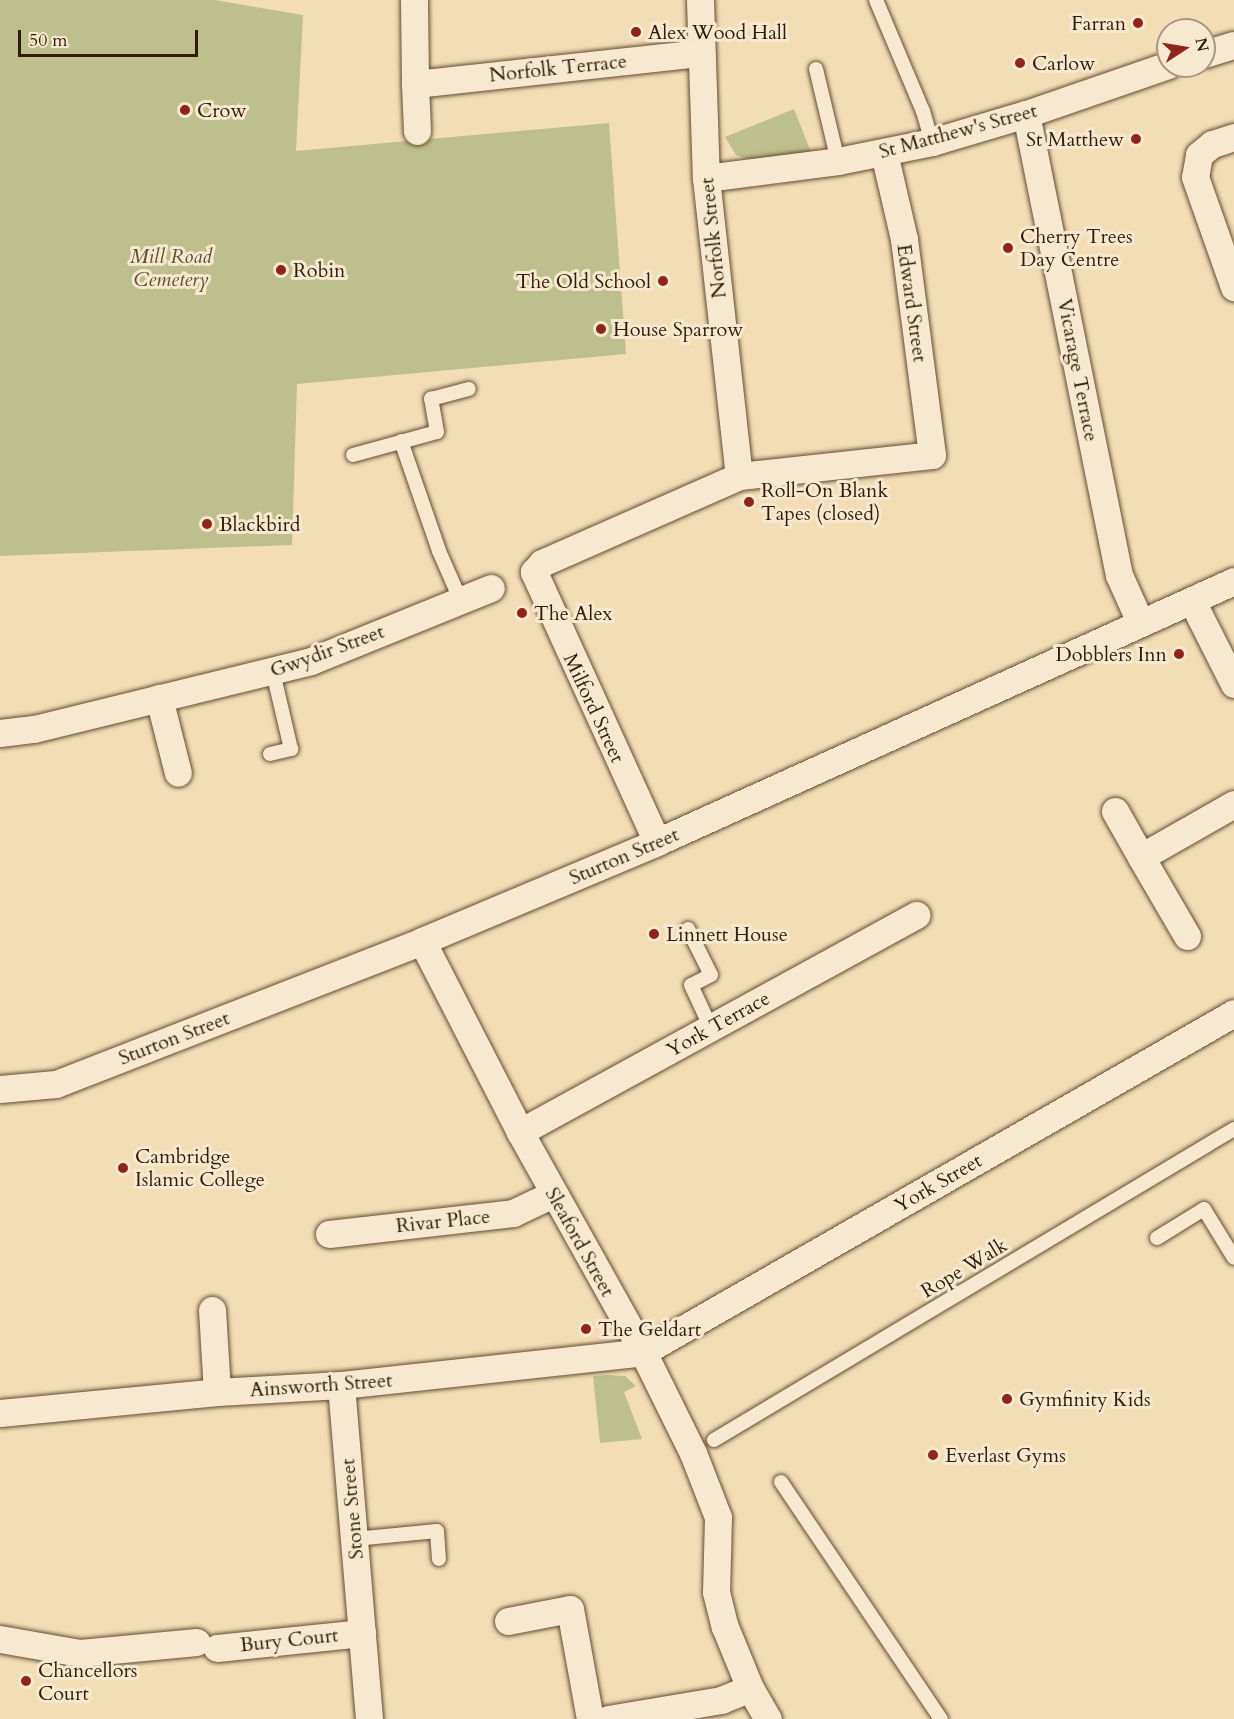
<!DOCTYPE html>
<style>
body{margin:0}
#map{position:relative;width:1234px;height:1719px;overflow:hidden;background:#f3ddb5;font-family:Cardo,serif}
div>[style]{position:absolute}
.green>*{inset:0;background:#bdc08c}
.roads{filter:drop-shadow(0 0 2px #634c31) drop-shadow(0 0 2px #634c31)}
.service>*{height:14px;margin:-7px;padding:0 7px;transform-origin:7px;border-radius:7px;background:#f7e9cf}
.minor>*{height:27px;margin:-13.5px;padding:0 13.5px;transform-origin:13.5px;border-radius:13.5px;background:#f7e9cf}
.dots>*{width:16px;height:16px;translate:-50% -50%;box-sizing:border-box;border:3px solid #f7e9cf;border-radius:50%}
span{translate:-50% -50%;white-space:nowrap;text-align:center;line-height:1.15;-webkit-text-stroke:6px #f7e9cf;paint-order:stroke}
.poi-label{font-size:20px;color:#331c05}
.right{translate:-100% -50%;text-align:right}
.left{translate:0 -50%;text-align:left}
.street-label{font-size:20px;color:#331c05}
.park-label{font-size:20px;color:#5c4d2e;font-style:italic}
.north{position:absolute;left:1156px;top:18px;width:60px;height:60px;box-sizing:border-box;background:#f7e9cf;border:2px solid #a9977e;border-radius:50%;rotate:78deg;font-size:16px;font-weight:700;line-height:24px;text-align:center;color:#331c05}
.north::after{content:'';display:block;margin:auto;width:21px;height:27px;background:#8f2418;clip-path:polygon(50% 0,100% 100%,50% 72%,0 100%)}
.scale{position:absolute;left:18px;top:30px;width:180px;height:27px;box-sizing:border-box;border:3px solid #331c05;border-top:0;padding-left:8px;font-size:18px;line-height:21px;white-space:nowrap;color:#331c05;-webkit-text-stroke:4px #f7e9cf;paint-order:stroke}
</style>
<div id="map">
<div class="green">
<div style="clip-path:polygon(0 0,215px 0,303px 15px,296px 151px,609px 123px,626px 354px,297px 384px,292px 545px,0 556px)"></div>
<div style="clip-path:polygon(794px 109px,811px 152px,754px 161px,736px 155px,725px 137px)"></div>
<div style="clip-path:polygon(608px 1375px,625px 1376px,636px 1386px,624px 1392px,642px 1439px,600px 1443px,593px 1376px)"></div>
</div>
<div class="roads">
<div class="service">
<div style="left:876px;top:0;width:121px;rotate:67.1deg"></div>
<div style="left:923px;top:111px;width:32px;rotate:74deg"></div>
<div style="left:816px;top:69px;width:95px;rotate:76.6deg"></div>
<div style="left:401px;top:441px;width:116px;rotate:70.9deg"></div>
<div style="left:439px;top:551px;width:55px;rotate:66.3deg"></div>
<div style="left:353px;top:455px;width:87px;rotate:-15.3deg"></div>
<div style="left:437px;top:432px;width:34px;rotate:-100deg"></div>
<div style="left:431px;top:399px;width:39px;rotate:-15deg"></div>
<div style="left:270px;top:754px;width:22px;rotate:-13deg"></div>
<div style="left:291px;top:749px;width:79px;rotate:-103.2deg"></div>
<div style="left:688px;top:929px;width:51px;rotate:63.4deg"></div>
<div style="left:711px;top:975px;width:22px;rotate:153deg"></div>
<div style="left:691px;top:985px;width:47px;rotate:65.1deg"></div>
<div style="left:1157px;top:1238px;width:55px;rotate:-31.7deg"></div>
<div style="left:1204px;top:1209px;width:57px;rotate:58.5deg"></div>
<div style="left:714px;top:1440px;width:606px;rotate:-30.88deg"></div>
<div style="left:781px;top:1482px;width:286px;rotate:56deg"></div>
<div style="left:355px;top:1539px;width:82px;rotate:-5.6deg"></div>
<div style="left:437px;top:1531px;width:28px;rotate:86deg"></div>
</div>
<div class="minor">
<div style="left:414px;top:0;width:84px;rotate:89.3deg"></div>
<div style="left:415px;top:84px;width:288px;rotate:-6.2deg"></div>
<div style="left:700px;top:0;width:178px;rotate:88.1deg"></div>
<div style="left:706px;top:178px;width:300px;rotate:83.7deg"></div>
<div style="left:1204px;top:54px;width:31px;rotate:-17deg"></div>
<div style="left:415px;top:84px;width:47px;rotate:87.6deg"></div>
<div style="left:1026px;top:114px;width:470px;rotate:78.6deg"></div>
<div style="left:1119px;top:575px;width:51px;rotate:65.9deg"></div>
<div style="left:1234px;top:137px;width:23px;rotate:162deg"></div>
<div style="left:1212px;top:144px;width:17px;rotate:140deg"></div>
<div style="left:1199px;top:155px;width:22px;rotate:100deg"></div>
<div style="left:1195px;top:177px;width:117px;rotate:70.5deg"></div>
<div style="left:706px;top:178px;width:133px;rotate:-7.3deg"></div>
<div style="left:838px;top:161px;width:96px;rotate:-11.4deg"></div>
<div style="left:932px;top:142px;width:98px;rotate:-16.6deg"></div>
<div style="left:1026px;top:114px;width:150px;rotate:-19deg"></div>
<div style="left:1192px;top:601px;width:93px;rotate:63.2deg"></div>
<div style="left:159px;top:698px;width:77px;rotate:75.8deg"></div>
<div style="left:0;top:733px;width:34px;rotate:-7deg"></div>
<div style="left:34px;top:729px;width:285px;rotate:-13.8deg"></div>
<div style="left:311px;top:661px;width:194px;rotate:-22.1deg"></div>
<div style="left:1115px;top:811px;width:53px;rotate:60.5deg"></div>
<div style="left:657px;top:842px;width:297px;rotate:-114.5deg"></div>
<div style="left:534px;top:572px;width:12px;rotate:-48deg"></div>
<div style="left:542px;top:563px;width:215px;rotate:-23.8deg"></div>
<div style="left:739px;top:476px;width:194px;rotate:-6.2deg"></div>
<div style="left:932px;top:455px;width:218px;rotate:-97.4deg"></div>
<div style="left:904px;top:239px;width:88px;rotate:-103.1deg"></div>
<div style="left:1187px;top:936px;width:91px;rotate:-120.2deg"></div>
<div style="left:1141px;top:857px;width:107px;rotate:-29.7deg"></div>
<div style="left:422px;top:941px;width:215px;rotate:62.8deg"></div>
<div style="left:520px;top:1132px;width:252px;rotate:60.8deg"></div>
<div style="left:643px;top:1352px;width:113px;rotate:63.7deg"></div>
<div style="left:693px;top:1453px;width:69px;rotate:68.7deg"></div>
<div style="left:718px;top:1517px;width:75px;rotate:91.5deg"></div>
<div style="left:716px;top:1592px;width:36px;rotate:76deg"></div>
<div style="left:725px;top:1627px;width:66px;rotate:67.7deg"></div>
<div style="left:750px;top:1688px;width:36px;rotate:60deg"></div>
<div style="left:0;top:1089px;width:56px;rotate:-5.1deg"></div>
<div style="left:56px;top:1084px;width:393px;rotate:-21.3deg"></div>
<div style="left:422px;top:941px;width:255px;rotate:-22.8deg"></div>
<div style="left:657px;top:842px;width:633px;rotate:-24.34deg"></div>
<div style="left:520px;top:1132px;width:452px;rotate:-28.7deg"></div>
<div style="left:329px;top:1234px;width:185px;rotate:-6.5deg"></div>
<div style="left:513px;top:1213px;width:44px;rotate:-25.4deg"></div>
<div style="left:212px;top:1310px;width:82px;rotate:86.5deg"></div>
<div style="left:341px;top:1385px;width:335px;rotate:85.2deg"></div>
<div style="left:0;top:1413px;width:218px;rotate:-5.5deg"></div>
<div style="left:217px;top:1392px;width:124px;rotate:-3.2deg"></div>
<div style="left:341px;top:1385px;width:304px;rotate:-6.2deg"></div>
<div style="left:643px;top:1352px;width:681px;rotate:-29.84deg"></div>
<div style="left:508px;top:1621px;width:63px;rotate:-11deg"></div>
<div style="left:570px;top:1609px;width:112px;rotate:79.7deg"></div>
<div style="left:0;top:1639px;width:81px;rotate:9.9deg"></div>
<div style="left:80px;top:1653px;width:117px;rotate:-5.4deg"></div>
<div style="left:217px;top:1648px;width:146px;rotate:-5.9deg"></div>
<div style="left:608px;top:1719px;width:115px;rotate:-9.5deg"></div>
<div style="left:721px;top:1700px;width:31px;rotate:-22deg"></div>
</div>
</div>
<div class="dots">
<div style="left:1138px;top:23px;background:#8f2418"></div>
<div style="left:636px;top:32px;background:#8f2418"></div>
<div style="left:1020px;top:63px;background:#8f2418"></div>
<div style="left:185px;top:110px;background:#8f2418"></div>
<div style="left:1136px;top:139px;background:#8f2418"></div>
<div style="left:1008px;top:248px;background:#8f2418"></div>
<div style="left:281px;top:270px;background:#8f2418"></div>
<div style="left:663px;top:281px;background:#8f2418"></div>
<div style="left:601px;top:329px;background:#8f2418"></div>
<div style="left:749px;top:502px;background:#8f2418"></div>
<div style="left:207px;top:524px;background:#8f2418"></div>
<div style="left:522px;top:613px;background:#8f2418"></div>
<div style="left:1179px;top:654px;background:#8f2418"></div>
<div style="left:654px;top:934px;background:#8f2418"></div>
<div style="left:123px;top:1168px;background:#8f2418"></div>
<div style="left:586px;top:1329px;background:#8f2418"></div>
<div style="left:1007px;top:1399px;background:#8f2418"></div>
<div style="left:933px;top:1455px;background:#8f2418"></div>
<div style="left:26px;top:1681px;background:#8f2418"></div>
</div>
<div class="poi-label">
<span class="right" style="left:1126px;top:23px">Farran</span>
<span class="left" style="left:648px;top:32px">Alex Wood Hall</span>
<span class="left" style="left:1032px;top:63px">Carlow</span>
<span class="left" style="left:197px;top:110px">Crow</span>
<span class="right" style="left:1124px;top:139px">St Matthew</span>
<span class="left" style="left:1020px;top:248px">Cherry Trees<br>Day Centre</span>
<span class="left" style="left:293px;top:270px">Robin</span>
<span class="right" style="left:651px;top:281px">The Old School</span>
<span class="left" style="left:613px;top:329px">House Sparrow</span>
<span class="left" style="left:761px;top:502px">Roll-On Blank<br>Tapes (closed)</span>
<span class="left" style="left:219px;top:524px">Blackbird</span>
<span class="left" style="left:534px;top:613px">The Alex</span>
<span class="right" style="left:1167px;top:654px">Dobblers Inn</span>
<span class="left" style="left:666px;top:934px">Linnett House</span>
<span class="left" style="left:135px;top:1168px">Cambridge<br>Islamic College</span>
<span class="left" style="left:598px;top:1329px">The Geldart</span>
<span class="left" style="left:1019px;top:1399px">Gymfinity Kids</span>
<span class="left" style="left:945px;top:1455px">Everlast Gyms</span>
<span class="left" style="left:38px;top:1682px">Chancellors<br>Court</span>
</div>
<div class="street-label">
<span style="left:558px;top:68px;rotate:-6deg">Norfolk Terrace</span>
<span style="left:958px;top:131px;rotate:-15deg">St Matthew's Street</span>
<span style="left:713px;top:238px;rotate:-96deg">Norfolk Street</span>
<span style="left:912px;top:303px;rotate:82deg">Edward Street</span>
<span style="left:1078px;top:370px;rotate:79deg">Vicarage Terrace</span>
<span style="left:327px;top:651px;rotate:-20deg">Gwydir Street</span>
<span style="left:594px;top:708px;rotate:65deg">Milford Street</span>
<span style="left:624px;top:856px;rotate:-23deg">Sturton Street</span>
<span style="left:718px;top:1024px;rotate:-29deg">York Terrace</span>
<span style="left:174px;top:1038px;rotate:-21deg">Sturton Street</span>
<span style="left:938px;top:1183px;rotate:-30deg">York Street</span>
<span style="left:443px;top:1221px;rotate:-6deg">Rivar Place</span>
<span style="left:580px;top:1242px;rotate:61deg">Sleaford Street</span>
<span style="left:964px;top:1268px;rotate:-31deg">Rope Walk</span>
<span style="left:321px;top:1385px;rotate:-4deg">Ainsworth Street</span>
<span style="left:352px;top:1509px;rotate:-95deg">Stone Street</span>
<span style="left:289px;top:1640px;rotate:-6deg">Bury Court</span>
</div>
<div class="park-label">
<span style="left:171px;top:268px">Mill Road<br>Cemetery</span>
</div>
<div class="north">N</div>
<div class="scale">50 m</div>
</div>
